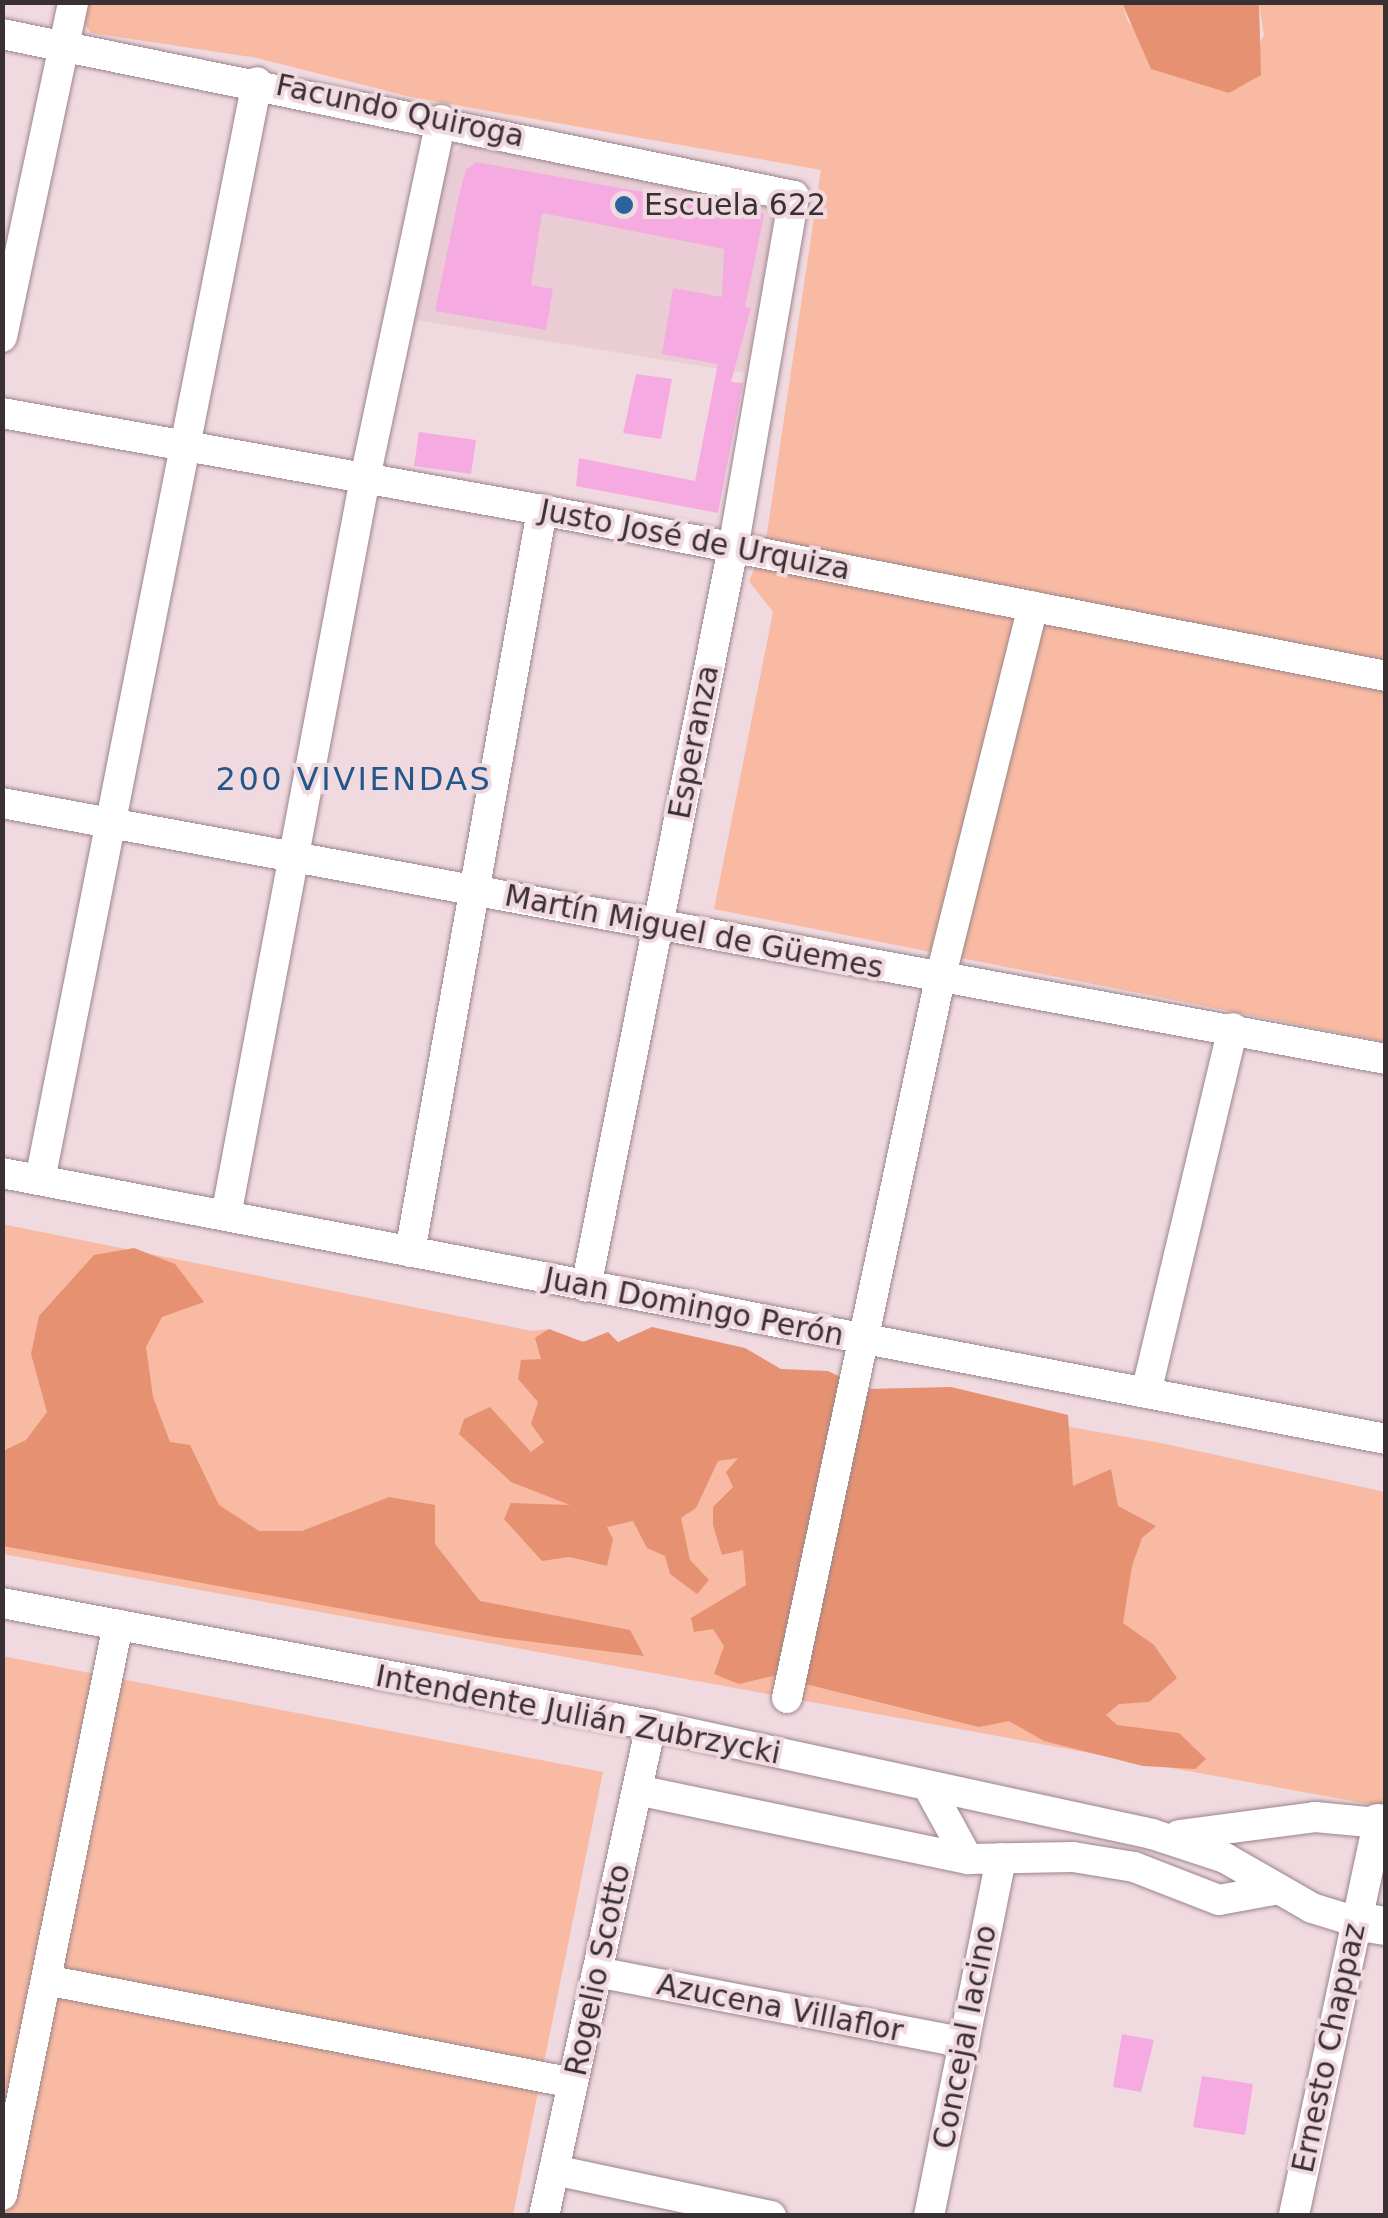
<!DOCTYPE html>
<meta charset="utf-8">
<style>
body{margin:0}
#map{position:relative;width:1388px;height:2218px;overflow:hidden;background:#f0d9df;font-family:"DejaVu Sans",sans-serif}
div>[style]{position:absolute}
.built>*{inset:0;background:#eaccd5}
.green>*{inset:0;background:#f8baa2}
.forest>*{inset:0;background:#e69272}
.building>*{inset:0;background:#f5abe1}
.roads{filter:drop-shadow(0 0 2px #9a858b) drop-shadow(0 0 2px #9a858b)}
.minor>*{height:30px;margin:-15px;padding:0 15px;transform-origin:15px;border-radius:15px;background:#fff}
.major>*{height:38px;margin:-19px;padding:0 19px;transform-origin:19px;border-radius:19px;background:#fff}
.dots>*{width:28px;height:28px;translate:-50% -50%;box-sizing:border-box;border:5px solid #f0d9df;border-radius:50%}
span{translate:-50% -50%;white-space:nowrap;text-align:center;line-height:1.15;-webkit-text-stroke:8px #f0d9df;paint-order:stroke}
.street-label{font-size:30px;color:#393033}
.poi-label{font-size:30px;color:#393033}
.left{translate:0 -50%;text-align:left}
.neighbourhood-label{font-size:32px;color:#23578a;letter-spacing:2.5px}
.frame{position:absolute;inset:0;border:5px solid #393033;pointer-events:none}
</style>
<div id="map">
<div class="built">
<div style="clip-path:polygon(464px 144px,770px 207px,774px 223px,745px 373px,416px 320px,447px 158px)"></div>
</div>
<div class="green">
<div style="clip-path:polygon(82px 2px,1122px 3px,1128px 22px,1192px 79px,1229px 93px,1264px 35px,1259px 3px,1385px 3px,1385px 1042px,714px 909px,773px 612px,749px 581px,766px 540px,821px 170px,411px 97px,257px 58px,91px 33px,79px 15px)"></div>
<div style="clip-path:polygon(2px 1224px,532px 1331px,549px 1329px,544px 1333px,566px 1338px,1161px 1443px,1385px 1492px,1385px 1807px,3px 1554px)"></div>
<div style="clip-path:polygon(2px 1656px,603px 1772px,513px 2215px,3px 2215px)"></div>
</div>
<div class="forest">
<div style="clip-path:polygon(1122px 3px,1259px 3px,1261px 75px,1229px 93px,1151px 69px)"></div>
<div style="clip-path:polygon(134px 1248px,175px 1264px,204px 1302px,162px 1317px,146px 1347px,153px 1397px,170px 1442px,190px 1445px,219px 1505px,259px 1531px,302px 1531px,389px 1497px,435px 1505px,435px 1544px,480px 1601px,630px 1630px,644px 1656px,494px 1637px,3px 1546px,3px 1451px,26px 1440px,47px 1412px,31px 1354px,39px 1316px,94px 1255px)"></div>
<div style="clip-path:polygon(652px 1327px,745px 1348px,781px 1369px,828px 1371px,865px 1389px,951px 1387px,1068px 1415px,1073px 1486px,1111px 1469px,1118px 1506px,1156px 1526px,1142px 1538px,1132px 1566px,1123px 1623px,1154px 1645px,1177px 1678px,1149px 1702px,1119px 1704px,1106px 1715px,1117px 1725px,1179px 1733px,1206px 1759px,1195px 1769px,1143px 1766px,1044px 1741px,1009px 1721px,979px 1727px,773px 1676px,739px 1684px,714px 1674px,724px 1646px,713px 1629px,694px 1632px,691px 1618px,746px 1585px,743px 1550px,722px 1555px,713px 1525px,713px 1507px,733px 1487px,726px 1472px,738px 1458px,718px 1461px,696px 1508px,681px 1518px,690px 1560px,709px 1580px,697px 1594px,670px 1574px,665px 1556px,647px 1548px,633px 1521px,607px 1527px,613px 1539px,607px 1566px,569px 1557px,542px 1561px,504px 1519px,511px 1503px,570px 1505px,511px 1482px,459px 1434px,464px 1419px,490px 1407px,531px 1452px,544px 1442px,531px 1424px,538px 1402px,518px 1379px,521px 1360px,541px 1359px,535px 1338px,549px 1329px,583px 1342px,608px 1332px,618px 1342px)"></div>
</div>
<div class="building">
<div style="clip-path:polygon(476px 162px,764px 214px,745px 307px,751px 308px,731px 382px,743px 383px,718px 513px,576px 486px,579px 458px,695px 481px,718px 364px,662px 354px,673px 288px,722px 297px,724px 249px,542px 213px,531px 285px,553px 289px,546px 330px,435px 311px,459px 195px,466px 170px)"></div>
<div style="clip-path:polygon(636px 374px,672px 379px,661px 439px,623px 433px)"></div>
<div style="clip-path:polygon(419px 432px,476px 440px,471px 474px,414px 466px)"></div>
<div style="clip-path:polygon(1122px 2034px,1154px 2040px,1141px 2092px,1113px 2087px)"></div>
<div style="clip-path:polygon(1202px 2076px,1253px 2084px,1245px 2135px,1193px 2127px)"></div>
</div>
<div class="roads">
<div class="minor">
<div style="left:2px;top:34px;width:808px;rotate:11.56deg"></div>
<div style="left:794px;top:196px;width:357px;rotate:99.8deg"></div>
<div style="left:733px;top:548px;width:753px;rotate:101.25deg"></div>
<div style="left:2px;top:337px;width:342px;rotate:-78deg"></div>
<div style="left:2px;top:413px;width:549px;rotate:10.18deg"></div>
<div style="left:542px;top:510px;width:860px;rotate:11.13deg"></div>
<div style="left:2px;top:803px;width:1407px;rotate:10.48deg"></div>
<div style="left:2px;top:1173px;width:1409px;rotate:10.88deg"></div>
<div style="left:40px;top:1180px;width:1119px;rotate:-78.82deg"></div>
<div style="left:226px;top:1216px;width:751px;rotate:-79.33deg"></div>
<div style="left:365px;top:478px;width:366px;rotate:-78deg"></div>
<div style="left:410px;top:1252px;width:754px;rotate:-79.91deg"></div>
<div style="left:1146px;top:1393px;width:375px;rotate:-76.6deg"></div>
<div style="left:2px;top:1603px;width:660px;rotate:10.65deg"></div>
<div style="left:651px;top:1725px;width:513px;rotate:12.27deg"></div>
<div style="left:1152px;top:1834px;width:77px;rotate:18.2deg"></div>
<div style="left:1225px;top:1858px;width:100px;rotate:29.9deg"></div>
<div style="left:1312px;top:1908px;width:44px;rotate:17.2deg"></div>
<div style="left:787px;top:1698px;width:735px;rotate:-77.99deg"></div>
<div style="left:940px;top:979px;width:384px;rotate:-76deg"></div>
<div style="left:637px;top:1790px;width:338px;rotate:11.8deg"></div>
<div style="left:968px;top:1859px;width:105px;rotate:-1.1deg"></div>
<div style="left:1073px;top:1857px;width:62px;rotate:9.3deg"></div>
<div style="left:1134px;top:1867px;width:91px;rotate:21.2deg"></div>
<div style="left:1219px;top:1900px;width:61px;rotate:-10.4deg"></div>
<div style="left:930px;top:1790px;width:79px;rotate:61.2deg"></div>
<div style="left:1179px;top:1835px;width:137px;rotate:-7.5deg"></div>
<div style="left:1315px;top:1817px;width:63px;rotate:5.4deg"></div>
<div style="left:1378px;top:1823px;width:402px;rotate:102.1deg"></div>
<div style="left:597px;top:1972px;width:374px;rotate:10.9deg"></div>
<div style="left:46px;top:1980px;width:537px;rotate:11.06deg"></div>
<div style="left:554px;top:2170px;width:222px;rotate:12deg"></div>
<div style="left:2px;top:2195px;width:582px;rotate:-78.5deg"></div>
<div style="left:544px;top:2216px;width:503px;rotate:-77.71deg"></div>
<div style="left:929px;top:2216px;width:365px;rotate:-78.6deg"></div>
</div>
<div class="major">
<div style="left:1378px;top:1823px;width:8px;rotate:7deg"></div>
<div style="left:1354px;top:1921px;width:32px;rotate:9deg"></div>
</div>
</div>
<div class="dots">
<div style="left:624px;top:205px;background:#2a639b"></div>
</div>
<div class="street-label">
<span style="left:400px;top:111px;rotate:12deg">Facundo Quiroga</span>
<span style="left:695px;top:540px;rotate:11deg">Justo José de Urquiza</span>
<span style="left:694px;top:742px;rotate:-79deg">Esperanza</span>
<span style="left:694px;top:932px;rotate:11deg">Martín Miguel de Güemes</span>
<span style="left:694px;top:1307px;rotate:11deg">Juan Domingo Perón</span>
<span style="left:578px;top:1715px;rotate:11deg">Intendente Julián Zubrzycki</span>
<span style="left:598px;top:1970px;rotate:-78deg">Rogelio Scotto</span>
<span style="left:780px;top:2008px;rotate:11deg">Azucena Villaflor</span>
<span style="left:965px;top:2037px;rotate:-79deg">Concejal Iacino</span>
<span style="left:1329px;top:2048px;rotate:-78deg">Ernesto Chappaz</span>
</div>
<div class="poi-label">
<span class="left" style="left:644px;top:205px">Escuela 622</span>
</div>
<div class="neighbourhood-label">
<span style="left:354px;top:779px">200 VIVIENDAS</span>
</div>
<div class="frame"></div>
</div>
